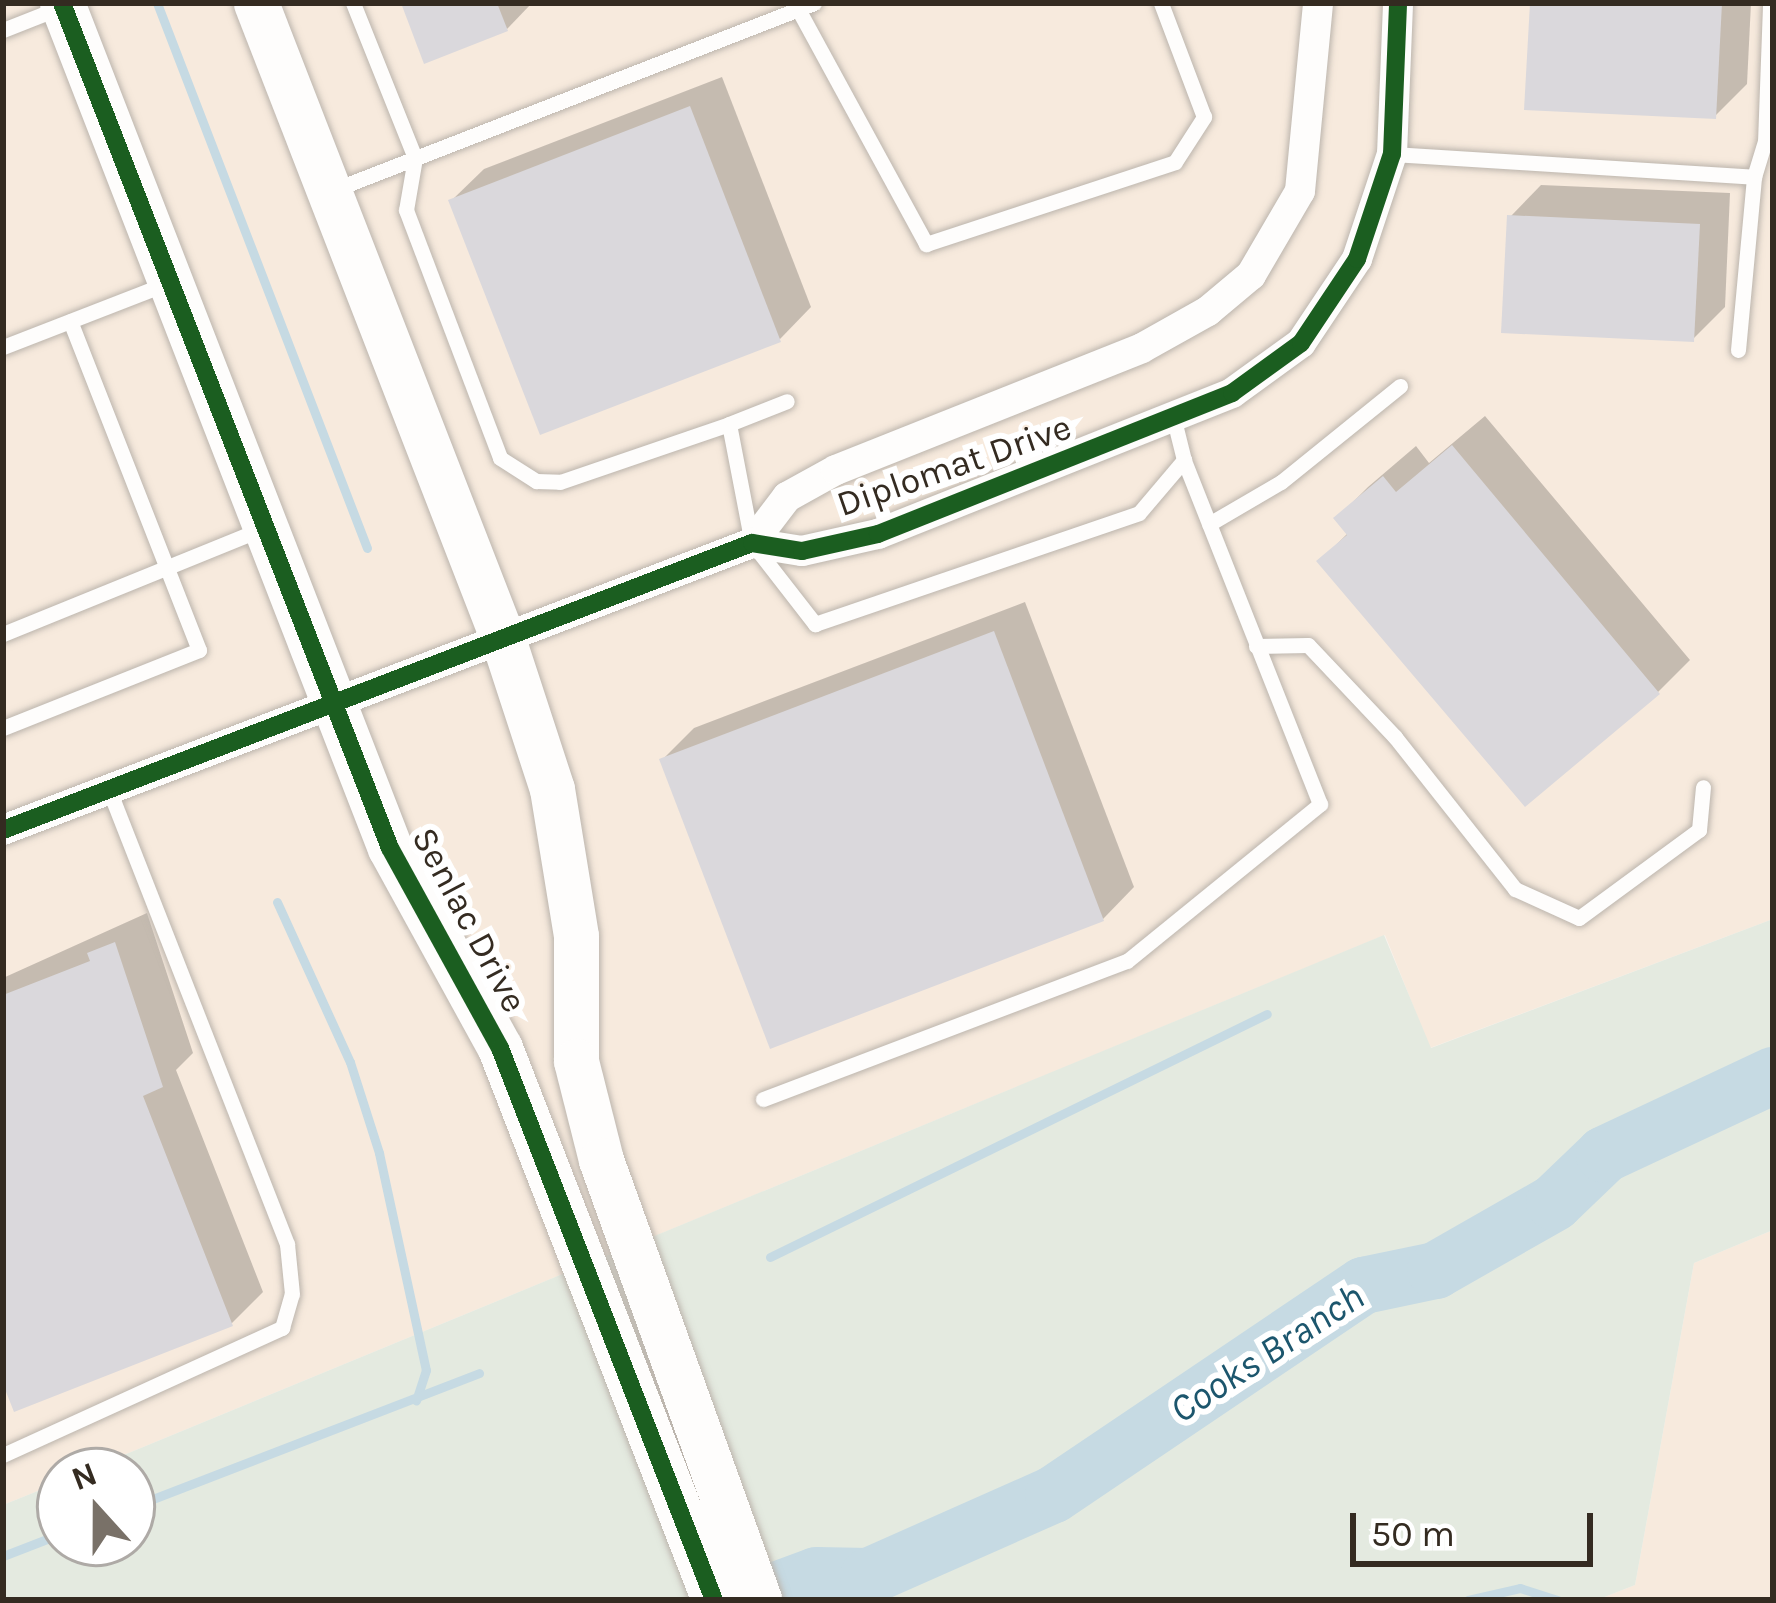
<!DOCTYPE html>
<style>
body{margin:0}
#map{position:relative;width:1776px;height:1603px;overflow:hidden;background:#f8f3ed;font-family:Karla,sans-serif}
div>[style]{position:absolute}
.built>*{inset:0;background:#f7eadd}
.green>*{inset:0;background:#e4eae0}
.shadow>*{inset:0;background:#0003}
.stream>*{height:9px;margin:-4.5px;padding:0 4.5px;transform-origin:4.5px;border-radius:4.5px;background:#c6dae3}
.river>*{height:57px;margin:-28.5px;padding:0 28.5px;transform-origin:28.5px;border-radius:28.5px;background:#c6dae3}
.building>*{inset:0;background:#dad8dc}
.roads{filter:drop-shadow(0 0 3px #bcb5ad) drop-shadow(0 0 3px #bcb5ad)}
.lane>*{height:15px;margin:-7.5px;padding:0 7.5px;transform-origin:7.5px;border-radius:7.5px;background:#fefdfc}
.street>*{height:30px;margin:-15px;padding:0 15px;transform-origin:15px;border-radius:15px;background:#fefdfc}
.secondary>*{height:45px;margin:-22.5px;padding:0 22.5px;transform-origin:22.5px;border-radius:22.5px;background:#fefdfc}
.cycleway>*{height:18px;margin:-9px;padding:0 9px;transform-origin:9px;border-radius:9px;background:#1b5e20}
span{translate:-50% -50%;white-space:nowrap;text-align:center;line-height:1.15;-webkit-text-stroke:12px #fff;paint-order:stroke}
.street-label{font-size:36px;color:#342b21}
.water-label{font-size:39px;color:#1c566d;font-style:italic}
.frame{position:absolute;inset:0;border:6px solid #342b21;pointer-events:none}
.north{position:absolute;left:36px;top:1447px;width:120px;height:120px;box-sizing:border-box;background:#fff;border:3px solid #aeaaa6;border-radius:50%;rotate:339deg;font-size:33px;font-weight:700;line-height:48px;text-align:center;color:#342b21}
.north::after{content:'';display:block;margin:auto;width:42px;height:54px;background:#797168;clip-path:polygon(50% 0,100% 100%,50% 72%,0 100%)}
.scale{position:absolute;left:1350px;top:1513px;width:243px;height:54px;box-sizing:border-box;border:6px solid #342b21;border-top:0;padding-left:15px;font-size:36px;line-height:42px;white-space:nowrap;color:#342b21;-webkit-text-stroke:9px #fff;paint-order:stroke}
</style>
<div id="map">
<div class="built">
<div style="clip-path:polygon(3px 3px,1773px 3px,1773px 919px,1430px 1048px,1385px 935px,85px 1471px,60px 1471px,60px 1482px,3px 1505px)"></div>
<div style="clip-path:polygon(1773px 1230px,1773px 1600px,1597px 1600px,1635px 1585px,1694px 1263px)"></div>
</div>
<div class="green">
<div style="clip-path:polygon(1773px 919px,1773px 1230px,1694px 1263px,1635px 1585px,1597px 1600px,3px 1600px,3px 1505px,60px 1482px,60px 1543px,132px 1543px,132px 1471px,85px 1471px,1384px 935px,1431px 1048px)"></div>
</div>
<div class="shadow">
<div style="clip-path:polygon(404px 3px,532px 3px,507px 29px)"></div>
<div style="clip-path:polygon(1533px 3px,1751px 3px,1747px 84px,1715px 116px)"></div>
<div style="clip-path:polygon(722px 77px,811px 307px,780px 339px,452px 200px,484px 169px)"></div>
<div style="clip-path:polygon(1541px 185px,1730px 193px,1725px 307px,1693px 339px,1510px 217px)"></div>
<div style="clip-path:polygon(1485px 416px,1690px 660px,1658px 692px,1320px 561px,1349px 532px,1337px 518px,1368px 487px,1416px 446px,1429px 463px)"></div>
<div style="clip-path:polygon(1025px 602px,1134px 887px,1103px 919px,662px 760px,694px 728px)"></div>
<div style="clip-path:polygon(147px 913px,193px 1053px,176px 1070px,263px 1292px,231px 1324px,3px 1376px,3px 978px)"></div>
</div>
<div class="stream">
<div style="left:157px;top:3px;width:584px;rotate:68.93deg"></div>
<div style="left:277px;top:902px;width:176px;rotate:65.5deg"></div>
<div style="left:350px;top:1062px;width:96px;rotate:72.3deg"></div>
<div style="left:379px;top:1153px;width:222px;rotate:77.8deg"></div>
<div style="left:426px;top:1370px;width:32px;rotate:108deg"></div>
<div style="left:770px;top:1257px;width:553px;rotate:-26.06deg"></div>
<div style="left:132px;top:1507px;width:372px;rotate:-21.1deg"></div>
<div style="left:3px;top:1556px;width:61px;rotate:-21.1deg"></div>
<div style="left:1468px;top:1600px;width:53px;rotate:-13deg"></div>
<div style="left:1520px;top:1588px;width:40px;rotate:18deg"></div>
</div>
<div class="river">
<div style="left:748px;top:1600px;width:72px;rotate:-20.2deg"></div>
<div style="left:816px;top:1575px;width:52px;rotate:1.1deg"></div>
<div style="left:868px;top:1576px;width:202px;rotate:-23.9deg"></div>
<div style="left:1053px;top:1494px;width:374px;rotate:-34deg"></div>
<div style="left:1363px;top:1285px;width:74px;rotate:-11.8deg"></div>
<div style="left:1435px;top:1270px;width:137px;rotate:-29.7deg"></div>
<div style="left:1554px;top:1202px;width:69px;rotate:-43.8deg"></div>
<div style="left:1604px;top:1154px;width:187px;rotate:-25.1deg"></div>
</div>
<div class="building">
<div style="clip-path:polygon(401px 3px,497px 3px,508px 31px,424px 64px)"></div>
<div style="clip-path:polygon(1530px 3px,1722px 3px,1716px 119px,1524px 110px)"></div>
<div style="clip-path:polygon(690px 106px,781px 342px,540px 435px,448px 200px)"></div>
<div style="clip-path:polygon(1507px 215px,1700px 224px,1694px 342px,1501px 333px)"></div>
<div style="clip-path:polygon(1452px 445px,1660px 694px,1525px 807px,1316px 561px,1347px 535px,1333px 518px,1383px 476px,1396px 492px)"></div>
<div style="clip-path:polygon(994px 631px,1104px 921px,770px 1049px,659px 759px)"></div>
<div style="clip-path:polygon(115px 942px,163px 1087px,143px 1096px,233px 1326px,14px 1412px,3px 1384px,3px 995px,90px 961px,87px 953px)"></div>
</div>
<div class="roads">
<div class="lane">
<div style="left:353px;top:3px;width:167px;rotate:68.2deg"></div>
<div style="left:415px;top:158px;width:53px;rotate:99.8deg"></div>
<div style="left:406px;top:210px;width:265px;rotate:69.2deg"></div>
<div style="left:500px;top:458px;width:43px;rotate:32.6deg"></div>
<div style="left:536px;top:481px;width:24px;rotate:2deg"></div>
<div style="left:560px;top:482px;width:179px;rotate:-18.9deg"></div>
<div style="left:729px;top:424px;width:121px;rotate:79.1deg"></div>
<div style="left:752px;top:543px;width:103px;rotate:52.1deg"></div>
<div style="left:815px;top:624px;width:342px;rotate:-18.9deg"></div>
<div style="left:1139px;top:513px;width:70px;rotate:-49.7deg"></div>
<div style="left:1184px;top:460px;width:41px;rotate:-104deg"></div>
<div style="left:798px;top:9px;width:268px;rotate:61.4deg"></div>
<div style="left:926px;top:244px;width:262px;rotate:-18.2deg"></div>
<div style="left:1175px;top:162px;width:54px;rotate:-57.2deg"></div>
<div style="left:1204px;top:117px;width:122px;rotate:-110.7deg"></div>
<div style="left:3px;top:30px;width:62px;rotate:-21.6deg"></div>
<div style="left:1392px;top:154px;width:363px;rotate:3.6deg"></div>
<div style="left:336px;top:189px;width:513px;rotate:-21.26deg"></div>
<div style="left:3px;top:347px;width:177px;rotate:-21.2deg"></div>
<div style="left:1738px;top:350px;width:174px;rotate:-84.7deg"></div>
<div style="left:1754px;top:177px;width:37px;rotate:-73deg"></div>
<div style="left:1765px;top:142px;width:136px;rotate:-87.9deg"></div>
<div style="left:729px;top:424px;width:62px;rotate:-21.6deg"></div>
<div style="left:1209px;top:524px;width:83px;rotate:-30.3deg"></div>
<div style="left:1281px;top:482px;width:153px;rotate:-38.9deg"></div>
<div style="left:3px;top:634px;width:279px;rotate:-22.1deg"></div>
<div style="left:1256px;top:646px;width:52px;rotate:-1.1deg"></div>
<div style="left:1308px;top:645px;width:127px;rotate:46.6deg"></div>
<div style="left:1395px;top:737px;width:194px;rotate:51.7deg"></div>
<div style="left:1515px;top:889px;width:70px;rotate:24.4deg"></div>
<div style="left:1579px;top:918px;width:149px;rotate:-36.3deg"></div>
<div style="left:1699px;top:830px;width:43px;rotate:-84.7deg"></div>
<div style="left:3px;top:728px;width:211px;rotate:-21.7deg"></div>
<div style="left:199px;top:650px;width:353px;rotate:-111.4deg"></div>
<div style="left:763px;top:1099px;width:389px;rotate:-20.8deg"></div>
<div style="left:1127px;top:961px;width:249px;rotate:-39.1deg"></div>
<div style="left:1320px;top:804px;width:370px;rotate:-111.6deg"></div>
<div style="left:3px;top:1455px;width:307px;rotate:-24.5deg"></div>
<div style="left:282px;top:1328px;width:35px;rotate:-74deg"></div>
<div style="left:292px;top:1294px;width:50px;rotate:-95.7deg"></div>
<div style="left:287px;top:1244px;width:490px;rotate:-111.4deg"></div>
</div>
<div class="street">
<div style="left:752px;top:543px;width:58px;rotate:-52.7deg"></div>
<div style="left:787px;top:497px;width:56px;rotate:-28.9deg"></div>
<div style="left:836px;top:470px;width:329px;rotate:-21.7deg"></div>
<div style="left:1142px;top:348px;width:76px;rotate:-29.3deg"></div>
<div style="left:1208px;top:311px;width:56px;rotate:-39.9deg"></div>
<div style="left:1251px;top:275px;width:97px;rotate:-59.7deg"></div>
<div style="left:1300px;top:191px;width:189px;rotate:-84.5deg"></div>
<div style="left:3px;top:830px;width:802px;rotate:-20.97deg"></div>
<div style="left:752px;top:543px;width:51px;rotate:9.1deg"></div>
<div style="left:802px;top:551px;width:78px;rotate:-12.6deg"></div>
<div style="left:878px;top:534px;width:381px;rotate:-21.7deg"></div>
<div style="left:1232px;top:393px;width:85px;rotate:-35.9deg"></div>
<div style="left:1301px;top:343px;width:101px;rotate:-56.3deg"></div>
<div style="left:1357px;top:259px;width:111px;rotate:-71.6deg"></div>
<div style="left:1392px;top:154px;width:151px;rotate:-87.7deg"></div>
</div>
<div class="secondary">
<div style="left:62px;top:3px;width:906px;rotate:68.79deg"></div>
<div style="left:390px;top:848px;width:228px;rotate:61.2deg"></div>
<div style="left:500px;top:1048px;width:592px;rotate:68.81deg"></div>
<div style="left:256px;top:3px;width:682px;rotate:68.78deg"></div>
<div style="left:503px;top:639px;width:158px;rotate:71.9deg"></div>
<div style="left:552px;top:789px;width:149px;rotate:80.7deg"></div>
<div style="left:576px;top:936px;width:125px;rotate:90deg"></div>
<div style="left:576px;top:1061px;width:102px;rotate:75.8deg"></div>
<div style="left:601px;top:1160px;width:468px;rotate:70.2deg"></div>
</div>
</div>
<div class="cycleway">
<div style="left:62px;top:3px;width:906px;rotate:68.79deg"></div>
<div style="left:390px;top:848px;width:228px;rotate:61.2deg"></div>
<div style="left:500px;top:1048px;width:592px;rotate:68.81deg"></div>
<div style="left:3px;top:830px;width:802px;rotate:-20.97deg"></div>
<div style="left:752px;top:543px;width:51px;rotate:9.1deg"></div>
<div style="left:802px;top:551px;width:78px;rotate:-12.6deg"></div>
<div style="left:878px;top:534px;width:381px;rotate:-21.7deg"></div>
<div style="left:1232px;top:393px;width:85px;rotate:-35.9deg"></div>
<div style="left:1301px;top:343px;width:101px;rotate:-56.3deg"></div>
<div style="left:1357px;top:259px;width:111px;rotate:-71.6deg"></div>
<div style="left:1392px;top:154px;width:151px;rotate:-87.7deg"></div>
</div>
<div class="street-label">
<span style="left:954px;top:466px;rotate:-19deg">Diplomat Drive</span>
<span style="left:469px;top:920px;rotate:62deg">Senlac Drive</span>
</div>
<div class="water-label">
<span style="left:1267px;top:1353px;rotate:-33deg">Cooks Branch</span>
</div>
<div class="frame"></div>
<div class="north">N</div>
<div class="scale">50 m</div>
</div>
